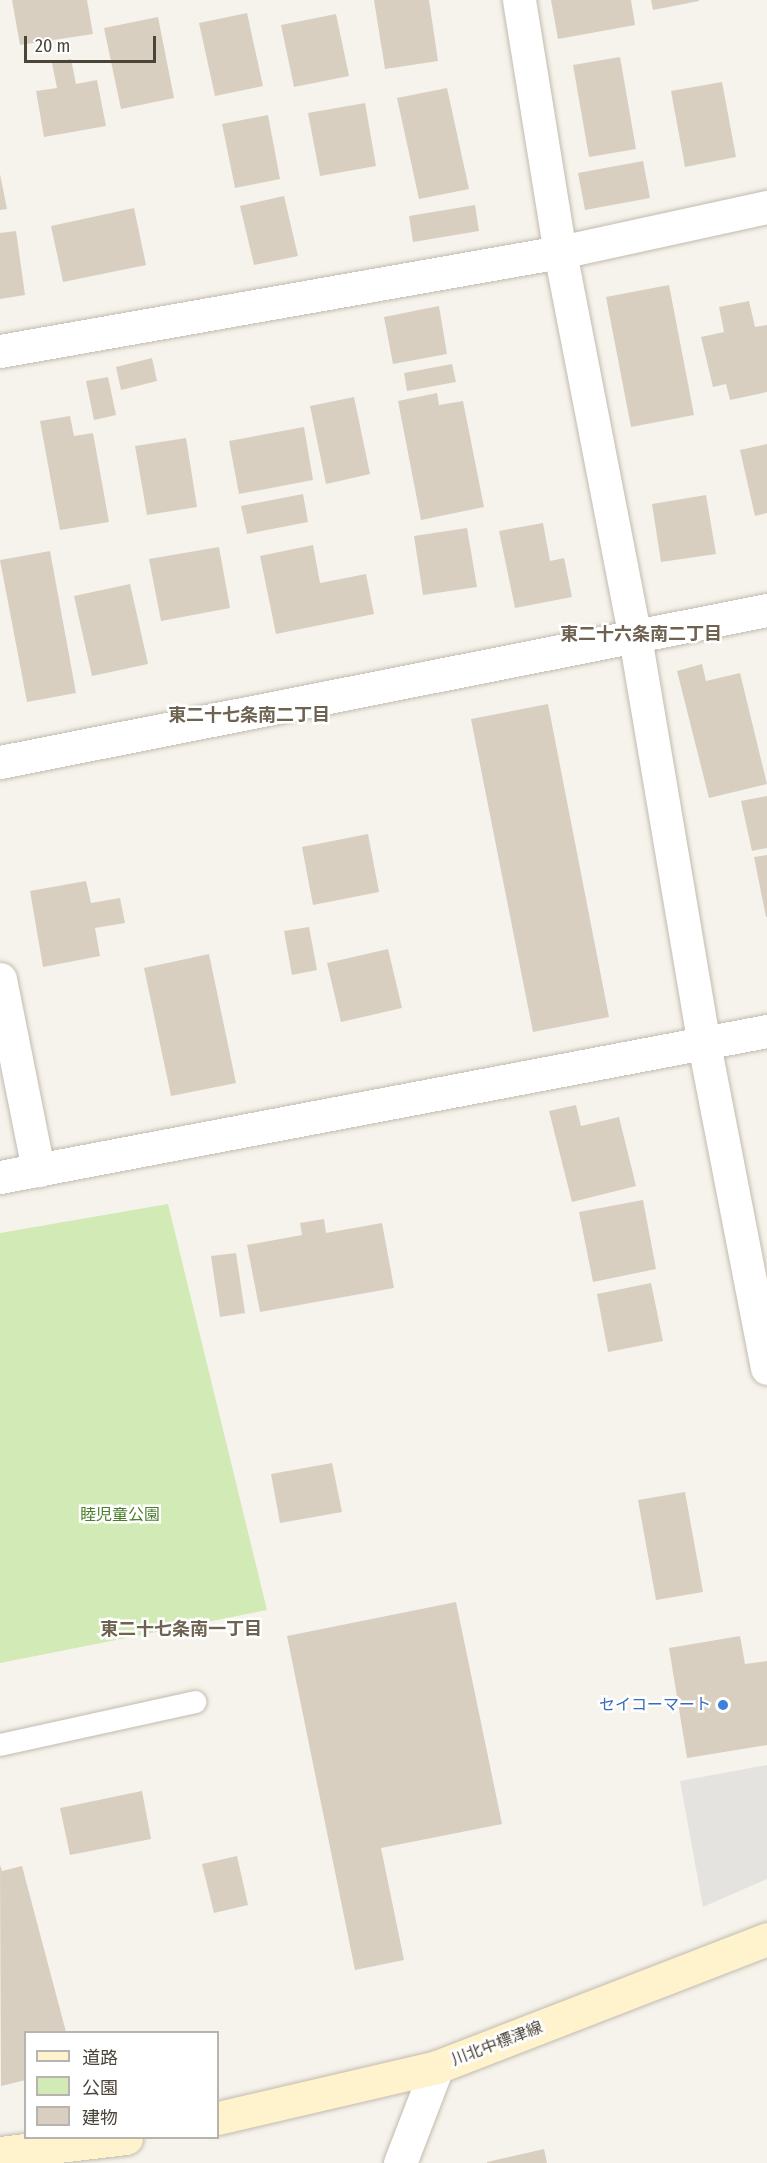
<!DOCTYPE html>
<meta charset="utf-8">
<style>
body{margin:0}
#map{position:relative;width:767px;height:2163px;overflow:hidden;background:#f6f3ec;font-family:"Fira Sans Condensed","Noto Sans JP",sans-serif}
div>[style]{position:absolute}
.green>*{inset:0;background:#d2eab5}
.parking>*{inset:0;background:#e5e3e0}
.building>*{inset:0;background:#d8cfc1}
.roads{filter:drop-shadow(0 0 2px #c2bbae) drop-shadow(0 0 2px #c2bbae)}
.service>*{height:22px;margin:-11px;padding:0 11px;transform-origin:11px;border-radius:11px;background:#fff}
.minor>*{height:33px;margin:-16.5px;padding:0 16.5px;transform-origin:16.5px;border-radius:16.5px;background:#fff}
.secondary>*{height:33px;margin:-16.5px;padding:0 16.5px;transform-origin:16.5px;border-radius:16.5px;background:#fff3cd}
.dots>*{width:16px;height:16px;translate:-50% -50%;box-sizing:border-box;border:3px solid #fff;border-radius:50%}
span{translate:-50% -50%;white-space:nowrap;text-align:center;line-height:1.15;-webkit-text-stroke:5px #fff;paint-order:stroke}
.park-label{font-size:16px;color:#4a7f2a}
.shop-label{font-size:16px;color:#366cbe}
.right{translate:-100% -50%;text-align:right}
.street-label{font-size:16px;color:#4b4439}
.neighbourhood-label{font-size:18px;color:#6e6250;font-weight:700}
.legend{position:absolute;left:24px;top:2031px;width:195px;height:108px;box-sizing:border-box;background:#fff;border:2px solid #b7b4b0;margin:0;padding:8px 10px;list-style:none;font-size:18px;color:#4b4439}
.legend li{display:flex;align-items:center;gap:12px;height:30px}
.legend b{width:30px;border:2px solid #b7b4b0}
.scale{position:absolute;left:24px;top:36px;width:132px;height:27px;box-sizing:border-box;border:3px solid #4b4439;border-top:0;padding-left:8px;font-size:18px;line-height:21px;white-space:nowrap;color:#4b4439;-webkit-text-stroke:4px #fff;paint-order:stroke}
</style>
<div id="map">
<div class="green">
<div style="clip-path:polygon(168px 1204px,267px 1610px,0 1663px,0 1233px)"></div>
</div>
<div class="parking">
<div style="clip-path:polygon(767px 1765px,767px 1879px,703px 1907px,680px 1781px)"></div>
</div>
<div class="building">
<div style="clip-path:polygon(12px 0,87px 0,93px 34px,20px 45px)"></div>
<div style="clip-path:polygon(374px 0,429px 0,438px 61px,385px 69px)"></div>
<div style="clip-path:polygon(551px 0,631px 0,635px 25px,558px 39px)"></div>
<div style="clip-path:polygon(651px 0,699px 0,699px 1px,653px 10px)"></div>
<div style="clip-path:polygon(247px 13px,263px 86px,215px 96px,199px 23px)"></div>
<div style="clip-path:polygon(336px 14px,349px 76px,294px 87px,281px 25px)"></div>
<div style="clip-path:polygon(158px 17px,174px 98px,121px 109px,104px 28px)"></div>
<div style="clip-path:polygon(620px 57px,636px 149px,589px 157px,573px 65px)"></div>
<div style="clip-path:polygon(71px 59px,76px 84px,97px 80px,106px 126px,44px 137px,36px 91px,57px 88px,52px 63px)"></div>
<div style="clip-path:polygon(722px 82px,736px 157px,685px 167px,671px 91px)"></div>
<div style="clip-path:polygon(447px 88px,469px 189px,419px 199px,397px 98px)"></div>
<div style="clip-path:polygon(365px 103px,376px 166px,320px 176px,308px 113px)"></div>
<div style="clip-path:polygon(268px 115px,280px 179px,235px 188px,222px 124px)"></div>
<div style="clip-path:polygon(643px 161px,650px 198px,585px 210px,578px 173px)"></div>
<div style="clip-path:polygon(0 174px,7px 209px,0 210px)"></div>
<div style="clip-path:polygon(284px 196px,298px 256px,254px 265px,240px 206px)"></div>
<div style="clip-path:polygon(475px 205px,479px 231px,413px 242px,409px 216px)"></div>
<div style="clip-path:polygon(134px 208px,146px 265px,63px 282px,51px 226px)"></div>
<div style="clip-path:polygon(16px 231px,25px 295px,0 299px,0 233px)"></div>
<div style="clip-path:polygon(669px 285px,694px 415px,631px 427px,606px 297px)"></div>
<div style="clip-path:polygon(749px 301px,755px 327px,767px 325px,767px 392px,730px 400px,726px 384px,713px 387px,701px 337px,724px 332px,719px 307px)"></div>
<div style="clip-path:polygon(439px 306px,447px 354px,393px 364px,384px 317px)"></div>
<div style="clip-path:polygon(152px 358px,157px 381px,121px 390px,116px 367px)"></div>
<div style="clip-path:polygon(452px 364px,456px 382px,407px 391px,404px 373px)"></div>
<div style="clip-path:polygon(108px 377px,116px 415px,94px 420px,86px 381px)"></div>
<div style="clip-path:polygon(437px 393px,439px 405px,463px 401px,484px 507px,421px 520px,398px 401px)"></div>
<div style="clip-path:polygon(354px 397px,370px 474px,326px 484px,310px 406px)"></div>
<div style="clip-path:polygon(70px 416px,74px 436px,93px 433px,109px 522px,60px 530px,40px 421px)"></div>
<div style="clip-path:polygon(304px 427px,313px 480px,239px 494px,229px 441px)"></div>
<div style="clip-path:polygon(186px 438px,197px 507px,147px 515px,135px 446px)"></div>
<div style="clip-path:polygon(767px 444px,767px 513px,755px 516px,740px 450px)"></div>
<div style="clip-path:polygon(303px 494px,308px 522px,247px 534px,241px 506px)"></div>
<div style="clip-path:polygon(706px 495px,716px 554px,661px 562px,652px 504px)"></div>
<div style="clip-path:polygon(543px 523px,550px 561px,564px 558px,572px 597px,515px 608px,499px 531px)"></div>
<div style="clip-path:polygon(467px 528px,477px 587px,423px 595px,414px 536px)"></div>
<div style="clip-path:polygon(313px 545px,320px 583px,366px 574px,374px 614px,276px 634px,260px 556px)"></div>
<div style="clip-path:polygon(219px 547px,230px 608px,161px 621px,149px 559px)"></div>
<div style="clip-path:polygon(50px 551px,76px 693px,27px 702px,0 560px)"></div>
<div style="clip-path:polygon(130px 584px,148px 664px,92px 676px,74px 596px)"></div>
<div style="clip-path:polygon(702px 664px,706px 681px,740px 673px,767px 784px,709px 798px,677px 671px)"></div>
<div style="clip-path:polygon(548px 704px,609px 1017px,533px 1032px,471px 719px)"></div>
<div style="clip-path:polygon(767px 796px,767px 848px,752px 851px,741px 801px)"></div>
<div style="clip-path:polygon(368px 834px,379px 892px,313px 905px,302px 847px)"></div>
<div style="clip-path:polygon(767px 855px,767px 917px,766px 917px,754px 857px)"></div>
<div style="clip-path:polygon(86px 881px,91px 903px,120px 898px,125px 923px,95px 928px,100px 956px,43px 967px,30px 891px)"></div>
<div style="clip-path:polygon(309px 927px,317px 970px,292px 975px,284px 931px)"></div>
<div style="clip-path:polygon(388px 949px,402px 1008px,341px 1022px,327px 963px)"></div>
<div style="clip-path:polygon(209px 954px,236px 1083px,171px 1096px,144px 968px)"></div>
<div style="clip-path:polygon(576px 1105px,581px 1126px,619px 1117px,636px 1186px,572px 1202px,549px 1111px)"></div>
<div style="clip-path:polygon(643px 1200px,656px 1269px,593px 1282px,579px 1212px)"></div>
<div style="clip-path:polygon(324px 1219px,326px 1233px,382px 1223px,394px 1288px,260px 1312px,247px 1245px,302px 1235px,300px 1223px)"></div>
<div style="clip-path:polygon(236px 1253px,245px 1313px,220px 1317px,211px 1256px)"></div>
<div style="clip-path:polygon(651px 1283px,663px 1341px,608px 1352px,597px 1294px)"></div>
<div style="clip-path:polygon(332px 1463px,342px 1512px,280px 1523px,271px 1474px)"></div>
<div style="clip-path:polygon(685px 1492px,703px 1592px,656px 1600px,638px 1500px)"></div>
<div style="clip-path:polygon(456px 1602px,502px 1824px,381px 1848px,404px 1960px,355px 1970px,287px 1636px)"></div>
<div style="clip-path:polygon(740px 1636px,745px 1664px,767px 1661px,767px 1745px,687px 1758px,669px 1648px)"></div>
<div style="clip-path:polygon(142px 1791px,151px 1839px,70px 1855px,60px 1808px)"></div>
<div style="clip-path:polygon(237px 1856px,248px 1905px,214px 1913px,202px 1864px)"></div>
<div style="clip-path:polygon(0 1865px,2px 1871px,22px 1866px,66px 2032px,26px 2032px,26px 2080px,1px 2086px)"></div>
<div style="clip-path:polygon(544px 2149px,547px 2163px,487px 2163px,487px 2162px)"></div>
</div>
<div class="roads">
<div class="service">
<div style="left:0;top:1745px;width:200px;rotate:-12.4deg"></div>
</div>
<div class="minor">
<div style="left:519px;top:0;width:255px;rotate:80.8deg"></div>
<div style="left:560px;top:252px;width:392px;rotate:79deg"></div>
<div style="left:635px;top:637px;width:413px;rotate:80.4deg"></div>
<div style="left:704px;top:1044px;width:330px;rotate:79deg"></div>
<div style="left:0;top:351px;width:569px;rotate:-10.03deg"></div>
<div style="left:560px;top:252px;width:212px;rotate:-12.3deg"></div>
<div style="left:0;top:762px;width:782px;rotate:-11.21deg"></div>
<div style="left:0;top:979px;width:195px;rotate:78.7deg"></div>
<div style="left:0;top:1177px;width:781px;rotate:-10.78deg"></div>
<div style="left:400px;top:2163px;width:103px;rotate:-68.9deg"></div>
</div>
<div class="secondary">
<div style="left:218px;top:2118px;width:225px;rotate:-13.1deg"></div>
<div style="left:437px;top:2067px;width:354px;rotate:-21.2deg"></div>
<div style="left:0;top:2153px;width:127px;rotate:-6.8deg"></div>
</div>
</div>
<div class="dots">
<div style="left:723px;top:1705px;background:#3f7fe0"></div>
</div>
<div class="park-label">
<span style="left:120px;top:1515px">睦児童公園</span>
</div>
<div class="shop-label">
<span class="right" style="left:711px;top:1705px">セイコーマート</span>
</div>
<div class="street-label">
<span style="left:497px;top:2044px;rotate:-21deg">川北中標津線</span>
</div>
<div class="neighbourhood-label">
<span style="left:641px;top:634px">東二十六条南二丁目</span>
<span style="left:249px;top:715px">東二十七条南二丁目</span>
<span style="left:181px;top:1629px">東二十七条南一丁目</span>
</div>
<ul class="legend">
<li><b style="height:8px;background:#fff3cd"></b>道路</li>
<li><b style="height:16px;background:#d2eab5"></b>公園</li>
<li><b style="height:16px;background:#d8cfc1"></b>建物</li>
</ul>
<div class="scale">20 m</div>
</div>
